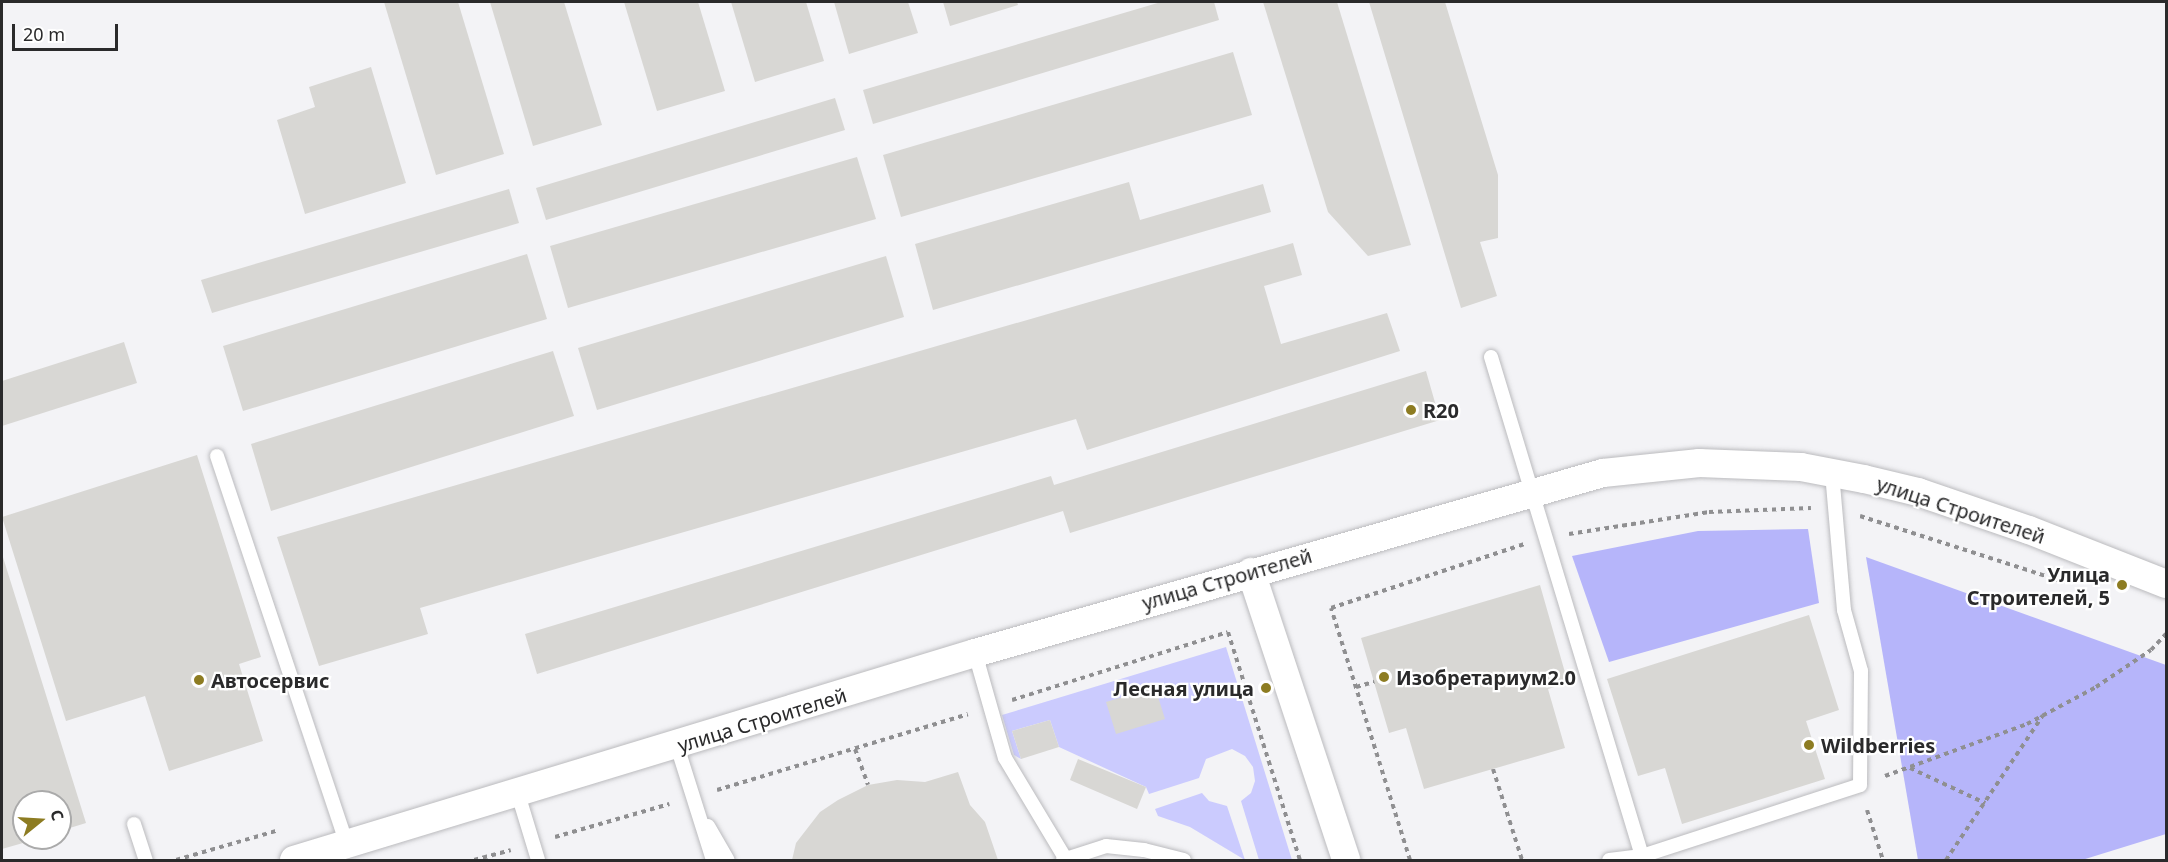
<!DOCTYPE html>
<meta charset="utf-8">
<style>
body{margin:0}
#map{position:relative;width:2168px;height:862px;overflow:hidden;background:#f3f3f6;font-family:"Noto Sans",sans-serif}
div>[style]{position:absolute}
.green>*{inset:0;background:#cbcbfe}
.forest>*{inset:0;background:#b6b5fa}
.building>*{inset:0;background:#d8d7d4}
.path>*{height:4px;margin-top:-2px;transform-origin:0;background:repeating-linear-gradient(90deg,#8f8f91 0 4.5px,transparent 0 9px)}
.roads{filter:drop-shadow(0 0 2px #bbbbbe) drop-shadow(0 0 2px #bbbbbe)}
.lane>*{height:14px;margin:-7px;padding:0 7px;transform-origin:7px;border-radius:7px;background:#fff}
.street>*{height:28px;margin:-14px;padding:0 14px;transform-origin:14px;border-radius:14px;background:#fff}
.dots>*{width:16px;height:16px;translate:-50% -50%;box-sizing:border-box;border:3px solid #fff;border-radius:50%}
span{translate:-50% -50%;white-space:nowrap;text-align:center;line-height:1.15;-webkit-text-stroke:4.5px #fff;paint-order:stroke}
.poi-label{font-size:20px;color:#2a2a2b;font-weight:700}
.left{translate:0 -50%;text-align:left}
.right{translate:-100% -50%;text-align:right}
.street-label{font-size:20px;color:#2a2a2b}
.frame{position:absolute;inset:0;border:3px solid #2a2a2b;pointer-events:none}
.north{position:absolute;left:12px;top:790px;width:60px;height:60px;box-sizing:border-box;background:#fff;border:2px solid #aaa;border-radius:50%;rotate:72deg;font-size:16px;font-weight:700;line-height:24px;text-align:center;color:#2a2a2b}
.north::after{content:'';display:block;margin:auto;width:21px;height:27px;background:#8d7c22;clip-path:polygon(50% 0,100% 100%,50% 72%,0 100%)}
.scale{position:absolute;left:12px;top:24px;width:106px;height:27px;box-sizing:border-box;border:3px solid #2a2a2b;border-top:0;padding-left:8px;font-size:18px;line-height:21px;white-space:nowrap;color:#2a2a2b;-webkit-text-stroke:4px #fff;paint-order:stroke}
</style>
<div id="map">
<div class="green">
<div style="clip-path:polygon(1226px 647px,1292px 860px,1259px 860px,1241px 801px,1251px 793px,1255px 781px,1253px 767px,1245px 756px,1232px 749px,1206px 759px,1199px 778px,1149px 794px,1146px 787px,1059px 747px,1050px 720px,1012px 731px,1021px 759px,1014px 755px,1002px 715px)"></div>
<div style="clip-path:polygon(1202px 793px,1209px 801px,1227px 806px,1245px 860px,1190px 827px,1158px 816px,1155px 809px)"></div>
</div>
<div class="forest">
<div style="clip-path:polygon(1808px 529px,1819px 603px,1609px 662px,1572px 556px,1698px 531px)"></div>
<div style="clip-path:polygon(1866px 557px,2166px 665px,2166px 834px,2082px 860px,1918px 860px)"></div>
</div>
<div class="building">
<div style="clip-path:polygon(384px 2px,458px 2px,504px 154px,436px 175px)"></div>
<div style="clip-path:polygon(490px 2px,564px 2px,602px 125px,533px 146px)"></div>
<div style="clip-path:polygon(624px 2px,698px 2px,725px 91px,657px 111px)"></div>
<div style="clip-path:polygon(731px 2px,806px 2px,824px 61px,755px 82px)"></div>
<div style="clip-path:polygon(834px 2px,908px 2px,918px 33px,849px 54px)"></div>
<div style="clip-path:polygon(943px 2px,1017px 2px,1018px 5px,950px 26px)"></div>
<div style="clip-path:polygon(1161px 2px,1214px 2px,1219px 20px,873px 124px,863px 90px)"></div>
<div style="clip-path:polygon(1263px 2px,1337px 2px,1411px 245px,1368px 256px,1328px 212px)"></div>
<div style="clip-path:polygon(1369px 2px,1445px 2px,1498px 175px,1498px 238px,1480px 242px,1497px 296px,1461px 308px)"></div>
<div style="clip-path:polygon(1233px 52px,1252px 115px,901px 217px,883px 155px)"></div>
<div style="clip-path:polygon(371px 67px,406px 183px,305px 214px,277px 120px,315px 107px,309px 87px)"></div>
<div style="clip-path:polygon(835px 98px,845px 130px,546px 220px,536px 188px)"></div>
<div style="clip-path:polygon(857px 157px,876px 219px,568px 308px,550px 246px)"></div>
<div style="clip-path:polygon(1129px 182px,1140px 220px,1263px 184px,1271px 212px,933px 310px,915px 244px)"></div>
<div style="clip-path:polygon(509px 189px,519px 223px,212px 313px,201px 280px)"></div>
<div style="clip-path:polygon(1293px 243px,1302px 275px,1264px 286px,1281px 344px,1387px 313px,1400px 351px,1087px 450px,1076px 419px,420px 608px,428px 634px,319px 666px,277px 537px)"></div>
<div style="clip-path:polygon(527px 254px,547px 319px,243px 411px,223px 346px)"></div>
<div style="clip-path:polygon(886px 256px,904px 317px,597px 410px,578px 348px)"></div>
<div style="clip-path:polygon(124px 342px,137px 383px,2px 426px,2px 381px)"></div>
<div style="clip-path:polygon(553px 351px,574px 416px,271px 511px,251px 444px)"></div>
<div style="clip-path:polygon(1426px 371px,1440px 420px,1070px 533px,1063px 511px,537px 674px,525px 634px,1051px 476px,1054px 485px)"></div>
<div style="clip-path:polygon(197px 455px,261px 657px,239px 664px,263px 741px,169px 771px,145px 696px,66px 721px,2px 517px)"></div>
<div style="clip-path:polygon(2px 554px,86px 823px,60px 831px,60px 802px,24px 802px,24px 838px,37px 839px,2px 849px)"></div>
<div style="clip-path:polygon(1540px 585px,1568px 683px,1548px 689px,1565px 748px,1424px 789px,1406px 728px,1389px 733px,1361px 638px)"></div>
<div style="clip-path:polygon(1809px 615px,1839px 710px,1806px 721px,1825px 779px,1682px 824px,1665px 768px,1638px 776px,1607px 679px)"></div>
<div style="clip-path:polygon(1155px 687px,1165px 719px,1116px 734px,1106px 702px)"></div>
<div style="clip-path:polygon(1050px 720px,1059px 747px,1021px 759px,1012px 731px)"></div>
<div style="clip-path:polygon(1078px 759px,1146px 787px,1137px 809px,1070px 780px)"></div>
<div style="clip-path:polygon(958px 772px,970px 805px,985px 822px,998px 860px,792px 860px,796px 843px,820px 812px,838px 800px,868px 785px,897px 780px,925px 782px)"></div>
</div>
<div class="path">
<div style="left:1860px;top:516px;width:211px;rotate:17.9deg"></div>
<div style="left:1569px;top:534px;width:142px;rotate:-8.9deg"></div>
<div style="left:1709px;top:512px;width:102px;rotate:-2.2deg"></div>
<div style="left:1356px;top:687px;width:19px;rotate:-16deg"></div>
<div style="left:1012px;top:700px;width:226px;rotate:-17.5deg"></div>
<div style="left:1228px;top:632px;width:239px;rotate:72.5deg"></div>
<div style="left:855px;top:749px;width:38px;rotate:70deg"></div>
<div style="left:1910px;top:768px;width:83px;rotate:25deg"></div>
<div style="left:1493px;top:769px;width:96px;rotate:72.3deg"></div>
<div style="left:1885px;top:776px;width:151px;rotate:-20.1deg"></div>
<div style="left:2027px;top:724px;width:78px;rotate:-28.2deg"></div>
<div style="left:2096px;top:687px;width:66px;rotate:-33.9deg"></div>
<div style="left:2151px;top:650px;width:22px;rotate:-47deg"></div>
<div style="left:717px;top:790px;width:262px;rotate:-16.8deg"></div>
<div style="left:1867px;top:810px;width:52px;rotate:72.3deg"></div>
<div style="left:555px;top:837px;width:119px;rotate:-16.1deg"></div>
<div style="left:176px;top:860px;width:107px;rotate:-16.2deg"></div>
<div style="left:474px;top:860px;width:38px;rotate:-15deg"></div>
<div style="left:1410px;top:860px;width:264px;rotate:-107.4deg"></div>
<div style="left:1331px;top:608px;width:203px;rotate:-18.3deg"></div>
<div style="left:1946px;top:860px;width:174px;rotate:-56.2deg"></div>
</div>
<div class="roads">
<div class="lane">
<div style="left:1491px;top:357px;width:521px;rotate:73.16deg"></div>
<div style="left:1642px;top:856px;width:33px;rotate:173deg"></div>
<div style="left:217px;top:456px;width:410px;rotate:71.5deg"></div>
<div style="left:975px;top:653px;width:109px;rotate:74.1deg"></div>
<div style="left:1005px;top:758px;width:117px;rotate:59deg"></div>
<div style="left:677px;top:746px;width:120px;rotate:72.5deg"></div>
<div style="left:518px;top:794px;width:69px;rotate:73.1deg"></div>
<div style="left:134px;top:824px;width:38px;rotate:72deg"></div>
<div style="left:708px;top:826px;width:39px;rotate:60deg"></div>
<div style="left:1063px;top:860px;width:45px;rotate:-18deg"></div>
<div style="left:1106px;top:846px;width:38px;rotate:6deg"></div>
<div style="left:1144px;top:850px;width:41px;rotate:14deg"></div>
<div style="left:1642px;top:860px;width:4px;rotate:-90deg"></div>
<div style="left:1642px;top:856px;width:229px;rotate:-18deg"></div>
<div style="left:1860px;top:785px;width:114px;rotate:-89.5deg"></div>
<div style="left:1861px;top:671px;width:63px;rotate:-105.6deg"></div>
<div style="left:1844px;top:610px;width:138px;rotate:-95deg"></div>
</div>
<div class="street">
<div style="left:1251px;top:572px;width:303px;rotate:71.7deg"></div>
<div style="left:294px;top:860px;width:712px;rotate:-16.91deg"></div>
<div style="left:975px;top:653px;width:653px;rotate:-15.99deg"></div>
<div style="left:1603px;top:473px;width:97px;rotate:-5.9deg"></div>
<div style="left:1699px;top:463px;width:102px;rotate:2.2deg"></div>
<div style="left:1801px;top:467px;width:64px;rotate:10.8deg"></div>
<div style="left:1864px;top:479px;width:56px;rotate:13.5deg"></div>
<div style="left:1918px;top:492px;width:117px;rotate:18.9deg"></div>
<div style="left:2029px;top:530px;width:147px;rotate:21.5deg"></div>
</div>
</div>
<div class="dots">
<div style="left:1411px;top:410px;background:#8d7c22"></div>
<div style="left:2122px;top:585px;background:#8d7c22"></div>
<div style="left:1384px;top:677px;background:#8d7c22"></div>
<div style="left:199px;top:680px;background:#8d7c22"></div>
<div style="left:1266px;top:688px;background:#8d7c22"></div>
<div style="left:1809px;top:745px;background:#8d7c22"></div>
</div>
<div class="poi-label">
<span class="left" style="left:1423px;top:410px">R20</span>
<span class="right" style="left:2110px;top:586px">Улица<br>Строителей, 5</span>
<span class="left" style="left:1396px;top:677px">Изобретариум2.0</span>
<span class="left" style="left:211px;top:680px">Автосервис</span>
<span class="right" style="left:1254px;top:688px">Лесная улица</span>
<span class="left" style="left:1821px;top:745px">Wildberries</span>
</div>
<div class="street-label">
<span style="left:1961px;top:510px;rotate:18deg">улица Строителей</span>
<span style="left:1227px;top:579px;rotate:-16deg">улица Строителей</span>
<span style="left:762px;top:720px;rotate:-17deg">улица Строителей</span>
</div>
<div class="frame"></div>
<div class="north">С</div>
<div class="scale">20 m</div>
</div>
